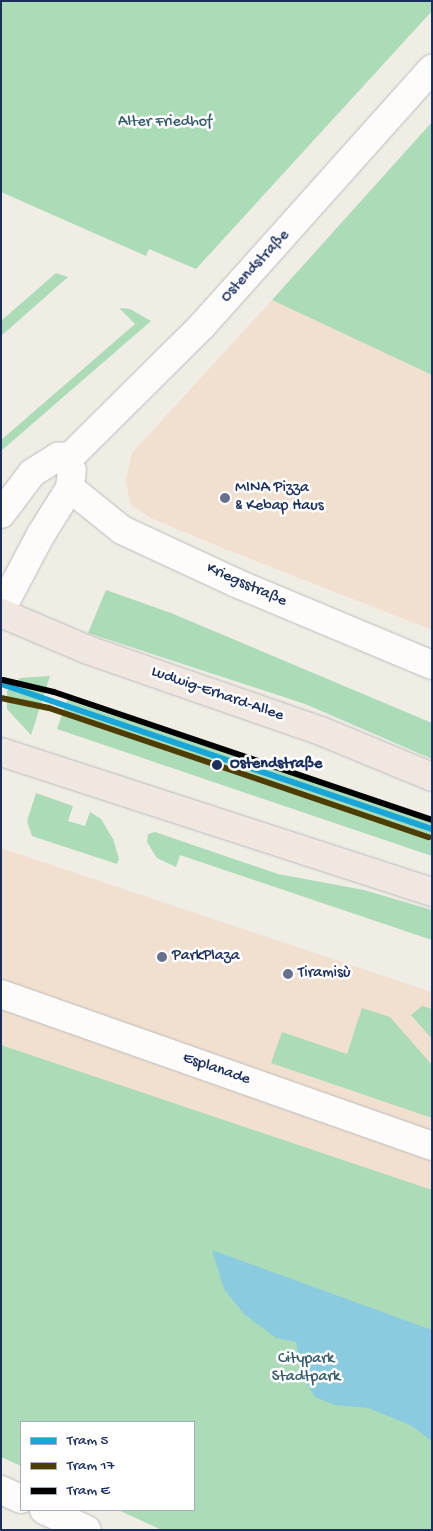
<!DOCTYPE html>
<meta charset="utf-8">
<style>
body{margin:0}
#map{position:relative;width:433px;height:1531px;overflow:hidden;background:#f0ede5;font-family:"Gochi Hand",sans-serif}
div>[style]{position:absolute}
.built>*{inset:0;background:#f1e0cf}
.green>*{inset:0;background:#acdbb7}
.water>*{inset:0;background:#8bcbe0}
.roads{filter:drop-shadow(0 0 1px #bbb) drop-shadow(0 0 1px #bbb)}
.street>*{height:28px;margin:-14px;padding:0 14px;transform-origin:14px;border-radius:14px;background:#fdfcfb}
.primary>*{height:28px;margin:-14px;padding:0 14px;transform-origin:14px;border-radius:14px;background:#efe7e0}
.tram-1>*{height:6px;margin:-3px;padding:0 3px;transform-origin:3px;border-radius:3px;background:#18a6d9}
.tram-2>*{height:6px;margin:-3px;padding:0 3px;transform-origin:3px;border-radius:3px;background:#4d3d00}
.tram-3>*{height:6px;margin:-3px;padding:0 3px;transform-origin:3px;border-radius:3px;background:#000}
.dots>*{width:14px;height:14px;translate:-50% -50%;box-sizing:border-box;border:2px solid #fff;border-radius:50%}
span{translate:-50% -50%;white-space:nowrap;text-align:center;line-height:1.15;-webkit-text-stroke:5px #fff;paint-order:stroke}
.park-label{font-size:16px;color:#365e6e}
.street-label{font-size:16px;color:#1b2f5e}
.poi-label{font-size:16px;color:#1b2f5e}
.left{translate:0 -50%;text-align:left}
.stop-label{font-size:16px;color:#1b2f5e;font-weight:700}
.frame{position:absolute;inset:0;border:2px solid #1b2f5e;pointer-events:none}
.legend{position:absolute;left:20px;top:1421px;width:175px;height:90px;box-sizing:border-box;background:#fff;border:1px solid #a4acbf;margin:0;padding:6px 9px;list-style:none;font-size:15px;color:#1b2f5e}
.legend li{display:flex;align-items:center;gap:10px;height:25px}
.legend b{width:25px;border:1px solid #a4acbf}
</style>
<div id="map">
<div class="built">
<div style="clip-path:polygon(272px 300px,432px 375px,432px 630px,220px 547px,151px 518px,130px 504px,126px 480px,132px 453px)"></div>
<div style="clip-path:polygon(1px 848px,432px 992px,432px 1281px,1px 1125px)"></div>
</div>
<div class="green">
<div style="clip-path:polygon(1px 1px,432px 1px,432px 11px,196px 269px,149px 249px,146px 256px,1px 192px)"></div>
<div style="clip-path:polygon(432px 122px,432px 375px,272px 300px)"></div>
<div style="clip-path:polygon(56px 273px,68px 277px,1px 336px,1px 321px)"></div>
<div style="clip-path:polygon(119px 308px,130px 309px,151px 321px,1px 451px,1px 440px,135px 324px)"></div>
<div style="clip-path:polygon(106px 590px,171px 613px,432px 723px,432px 759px,305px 704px,88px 633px)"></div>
<div style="clip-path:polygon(50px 676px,31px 735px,7px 709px,7px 691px,20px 678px)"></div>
<div style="clip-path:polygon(68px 698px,432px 821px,432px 856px,57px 729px)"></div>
<div style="clip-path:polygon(36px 793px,73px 806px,68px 821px,85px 826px,90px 812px,101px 819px,113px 839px,119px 859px,117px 864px,32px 836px,27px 821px)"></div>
<div style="clip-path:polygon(155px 832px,278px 874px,364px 890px,432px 910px,432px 940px,180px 855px,176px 867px,157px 858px,147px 842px,148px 834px)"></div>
<div style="clip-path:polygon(422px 1006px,432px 1009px,432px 1039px,411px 1015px)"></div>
<div style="clip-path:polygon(362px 1008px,390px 1017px,432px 1065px,432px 1118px,271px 1063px,282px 1032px,347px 1054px)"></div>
<div style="clip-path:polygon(1px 1045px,432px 1190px,432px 1530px,162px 1530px,118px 1510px,194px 1510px,194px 1422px,21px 1422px,21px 1466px,1px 1457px)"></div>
</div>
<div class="water">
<div style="clip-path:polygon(212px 1250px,432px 1330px,432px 1441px,410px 1425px,368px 1408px,335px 1405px,315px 1397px,301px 1374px,296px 1342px,276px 1338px,244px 1314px,224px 1289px)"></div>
</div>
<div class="roads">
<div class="street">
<div style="left:70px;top:488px;width:67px;rotate:38.9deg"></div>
<div style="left:122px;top:530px;width:126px;rotate:24.9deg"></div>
<div style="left:236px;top:583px;width:212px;rotate:22.7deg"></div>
<div style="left:1px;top:514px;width:51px;rotate:-52.9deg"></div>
<div style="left:32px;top:473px;width:31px;rotate:-32deg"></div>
<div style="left:58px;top:457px;width:13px;rotate:-4deg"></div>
<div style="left:71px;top:456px;width:185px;rotate:-44.8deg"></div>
<div style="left:202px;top:326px;width:345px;rotate:-48.2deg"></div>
<div style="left:1px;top:610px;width:84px;rotate:-62.2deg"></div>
<div style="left:40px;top:536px;width:57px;rotate:-58deg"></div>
<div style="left:70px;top:488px;width:18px;rotate:-84deg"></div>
<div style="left:1px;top:994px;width:457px;rotate:19.4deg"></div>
<div style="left:1px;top:1490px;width:22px;rotate:24deg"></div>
<div style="left:44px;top:1510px;width:47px;rotate:24.9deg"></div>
</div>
<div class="primary">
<div style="left:1px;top:613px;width:95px;rotate:23deg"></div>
<div style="left:88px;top:650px;width:247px;rotate:19.2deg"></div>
<div style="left:321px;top:731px;width:120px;rotate:22.5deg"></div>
<div style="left:1px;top:752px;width:453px;rotate:18deg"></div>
</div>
</div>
<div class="tram-1">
<div style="left:1px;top:684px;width:455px;rotate:18.6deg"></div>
</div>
<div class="tram-2">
<div style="left:1px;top:698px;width:49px;rotate:11.8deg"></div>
<div style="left:49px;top:708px;width:401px;rotate:18.8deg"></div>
</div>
<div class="tram-3">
<div style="left:3px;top:680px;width:52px;rotate:13.2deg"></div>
<div style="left:54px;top:692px;width:399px;rotate:18.7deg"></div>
</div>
<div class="dots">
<div style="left:225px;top:498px;background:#66728d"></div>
<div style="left:217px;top:765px;background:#1b2f5e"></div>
<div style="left:162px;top:957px;background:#66728d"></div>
<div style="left:288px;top:974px;background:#66728d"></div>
</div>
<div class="park-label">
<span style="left:165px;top:123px">Alter Friedhof</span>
<span style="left:306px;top:1369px">Citypark<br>Stadtpark</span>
</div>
<div class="street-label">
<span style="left:256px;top:267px;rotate:-47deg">Ostendstraße</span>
<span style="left:246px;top:586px;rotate:24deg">Kriegsstraße</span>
<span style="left:217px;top:695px;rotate:19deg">Ludwig-Erhard-Allee</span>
<span style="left:216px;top:1070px;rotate:19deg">Esplanade</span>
</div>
<div class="poi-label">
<span class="left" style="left:235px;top:498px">MINA Pizza<br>&amp; Kebap Haus</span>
<span class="left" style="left:172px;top:957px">ParkPlaza</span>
<span class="left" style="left:298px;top:974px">Tiramisù</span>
</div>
<div class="stop-label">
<span class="left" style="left:230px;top:765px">Ostendstraße</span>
</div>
<div class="frame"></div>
<ul class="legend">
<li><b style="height:6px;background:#18a6d9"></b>Tram 5</li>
<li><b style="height:6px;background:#4d3d00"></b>Tram 17</li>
<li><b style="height:6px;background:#000"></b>Tram E</li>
</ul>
</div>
